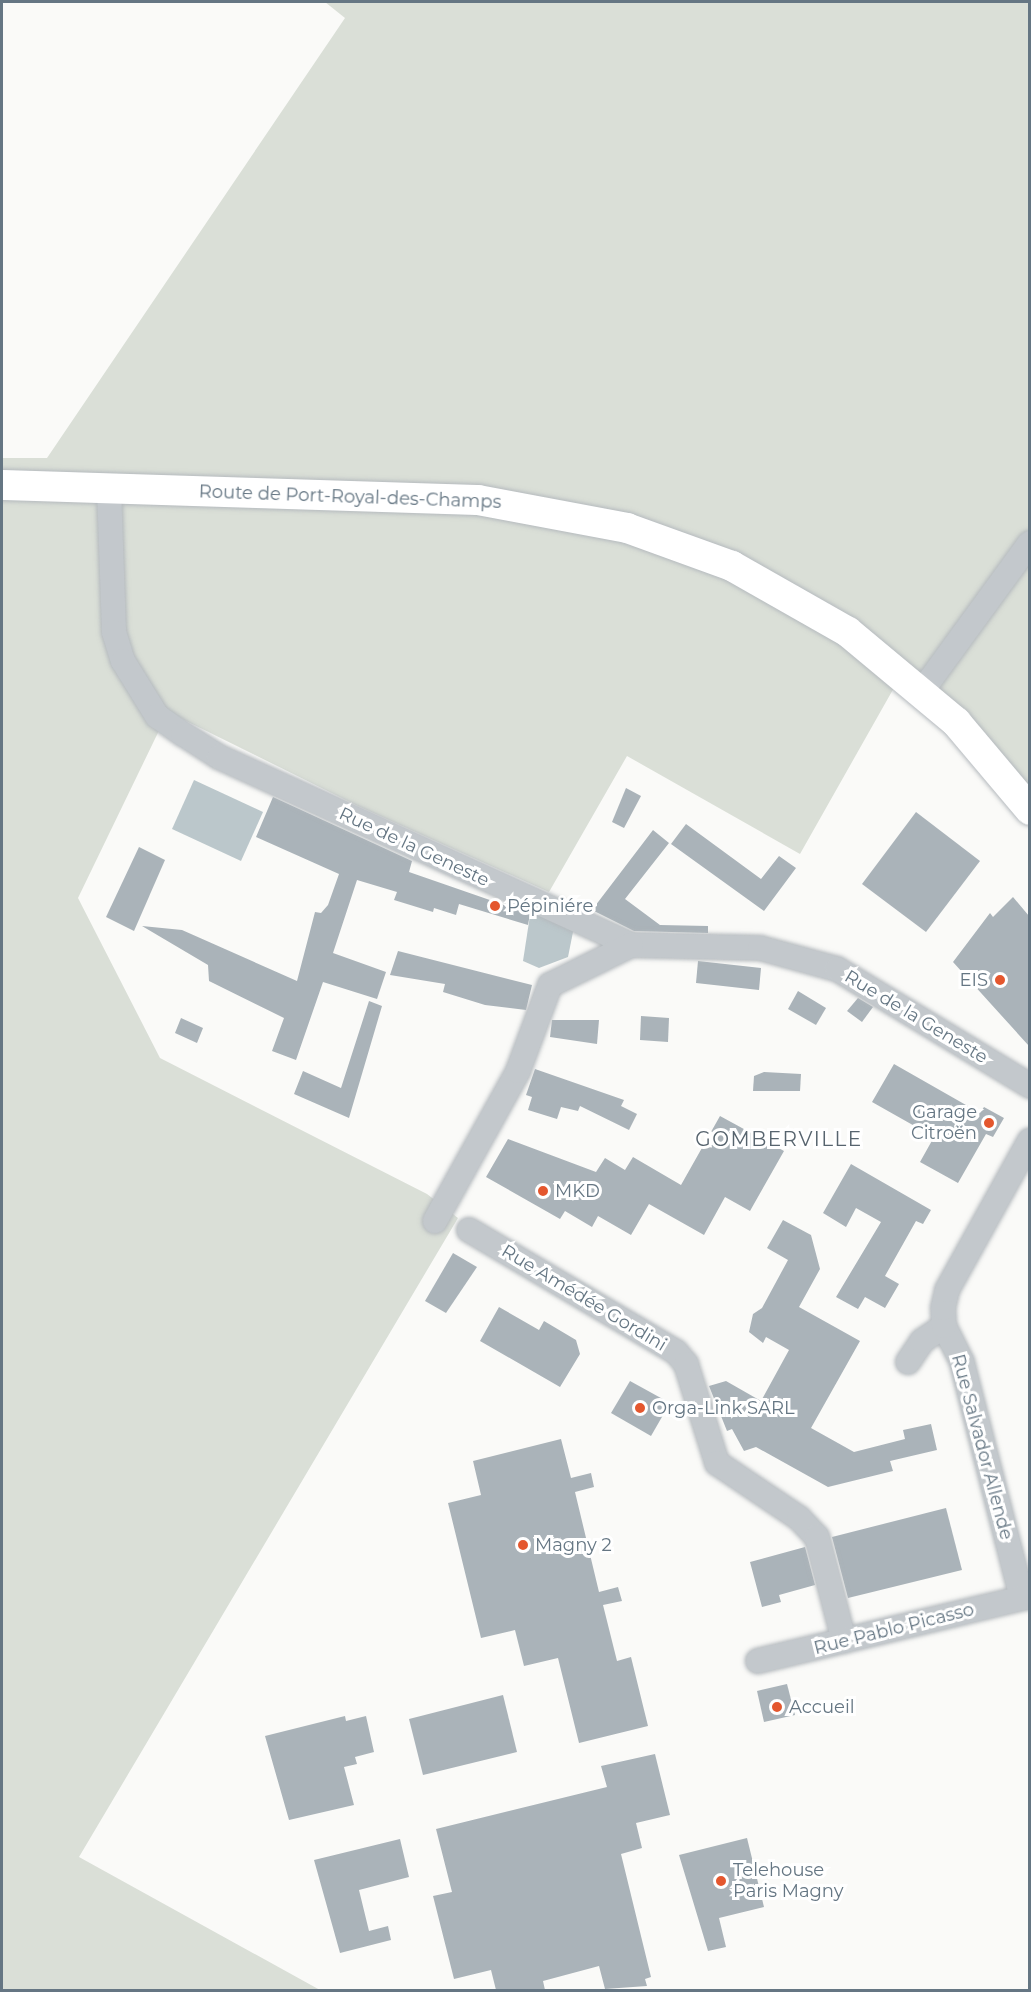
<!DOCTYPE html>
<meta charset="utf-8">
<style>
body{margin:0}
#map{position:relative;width:1031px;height:1992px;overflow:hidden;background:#fafaf8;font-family:Montserrat,sans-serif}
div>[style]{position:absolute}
.green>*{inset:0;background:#dadfd7}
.water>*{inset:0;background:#bbc7cb}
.building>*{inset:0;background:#aab3b9}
.roads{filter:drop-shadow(0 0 2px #b5babe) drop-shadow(0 0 2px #b5babe)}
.minor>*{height:24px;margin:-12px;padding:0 12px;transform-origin:12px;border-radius:12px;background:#c3c8cc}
.major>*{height:30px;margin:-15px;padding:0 15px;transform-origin:15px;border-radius:15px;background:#fff}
.dots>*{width:16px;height:16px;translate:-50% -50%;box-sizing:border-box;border:3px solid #fff;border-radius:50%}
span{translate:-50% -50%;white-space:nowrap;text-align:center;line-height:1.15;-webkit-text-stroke:6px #fff;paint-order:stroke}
.street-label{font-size:18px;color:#657683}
.poi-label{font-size:18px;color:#657683}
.left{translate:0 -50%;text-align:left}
.right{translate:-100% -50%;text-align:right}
.neighbourhood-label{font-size:20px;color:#57646e;letter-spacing:1.5px}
.frame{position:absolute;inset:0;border:3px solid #657683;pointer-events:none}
</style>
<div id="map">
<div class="green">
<div style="clip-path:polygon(325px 2px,1029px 2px,1029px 795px,908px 663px,800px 854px,627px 756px,549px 892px,358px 806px,168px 712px,78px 898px,160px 1058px,427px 1194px,458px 1218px,79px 1857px,320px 1990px,2px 1990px,2px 458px,47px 458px,345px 18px)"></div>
</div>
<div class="water">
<div style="clip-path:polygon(194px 780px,263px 812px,241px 861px,172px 829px)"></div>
<div style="clip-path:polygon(531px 909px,574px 927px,568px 957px,539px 968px,523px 961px)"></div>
</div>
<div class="building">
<div style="clip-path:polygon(626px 788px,641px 796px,624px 828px,612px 822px)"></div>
<div style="clip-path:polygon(273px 797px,412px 861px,409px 872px,530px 914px,528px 925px,459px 904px,456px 915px,434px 908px,433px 912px,394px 900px,397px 892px,357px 880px,333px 953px,386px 972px,377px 999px,323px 982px,296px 1060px,272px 1051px,284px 1018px,209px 981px,208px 965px,142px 926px,182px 930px,297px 981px,315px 912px,321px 913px,328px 905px,339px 874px,256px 837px)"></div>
<div style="clip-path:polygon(916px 812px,980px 861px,926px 932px,862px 884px)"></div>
<div style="clip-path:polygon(686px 824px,761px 879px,779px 856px,796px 868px,764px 911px,671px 844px)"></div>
<div style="clip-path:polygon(653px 830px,669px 843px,625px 899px,660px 925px,708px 926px,708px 933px,634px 931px,592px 910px)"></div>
<div style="clip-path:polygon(139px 847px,165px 860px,134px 931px,106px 917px)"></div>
<div style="clip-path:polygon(1013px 897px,1029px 916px,1029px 1046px,953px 962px,990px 913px,993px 917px)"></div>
<div style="clip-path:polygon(398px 951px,532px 985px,526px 1010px,485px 1005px,443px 992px,445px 984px,390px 975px)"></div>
<div style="clip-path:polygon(698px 961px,761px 968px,759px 990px,696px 983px)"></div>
<div style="clip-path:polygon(798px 991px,826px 1008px,816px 1025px,788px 1009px)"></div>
<div style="clip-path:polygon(858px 998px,873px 1007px,862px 1022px,847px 1011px)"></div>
<div style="clip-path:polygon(369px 1001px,382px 1006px,349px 1118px,294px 1094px,303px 1071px,341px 1088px)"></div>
<div style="clip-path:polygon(641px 1016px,669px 1018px,668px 1042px,640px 1040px)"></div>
<div style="clip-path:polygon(181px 1018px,203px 1028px,197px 1043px,175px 1033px)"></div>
<div style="clip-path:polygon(552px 1020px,599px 1020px,597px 1044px,550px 1037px)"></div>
<div style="clip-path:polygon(894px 1064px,980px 1113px,984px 1107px,1004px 1118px,993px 1137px,986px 1134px,958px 1183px,920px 1162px,934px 1137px,872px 1102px)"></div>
<div style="clip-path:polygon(535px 1069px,624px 1100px,621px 1106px,637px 1114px,629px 1130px,580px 1106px,578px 1111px,561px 1107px,557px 1119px,528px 1110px,532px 1097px,526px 1095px)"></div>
<div style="clip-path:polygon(764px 1072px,801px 1074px,800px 1091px,753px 1091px,754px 1076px)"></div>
<div style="clip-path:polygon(720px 1116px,784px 1151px,750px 1211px,725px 1197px,704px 1235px,649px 1204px,631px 1235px,598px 1216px,592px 1227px,565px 1211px,560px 1219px,486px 1177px,508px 1139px,596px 1172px,605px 1158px,625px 1170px,633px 1157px,681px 1185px)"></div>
<div style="clip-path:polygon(851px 1164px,931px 1210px,923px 1224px,916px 1221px,885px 1276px,899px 1284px,885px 1308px,865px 1297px,858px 1309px,836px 1297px,881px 1222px,856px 1208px,846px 1227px,823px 1213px)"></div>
<div style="clip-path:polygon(783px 1220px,811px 1235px,820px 1269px,799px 1307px,860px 1341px,811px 1428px,854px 1452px,905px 1439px,903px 1430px,931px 1424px,937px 1450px,890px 1461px,893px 1471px,828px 1487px,756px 1447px,744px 1451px,732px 1429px,727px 1431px,709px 1386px,726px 1381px,761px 1401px,789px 1350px,766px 1337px,763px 1343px,749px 1332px,753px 1314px,762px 1308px,788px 1260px,767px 1248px)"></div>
<div style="clip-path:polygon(453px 1253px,477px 1267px,446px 1313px,425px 1301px)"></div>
<div style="clip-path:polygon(499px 1307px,539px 1330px,544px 1321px,576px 1340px,580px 1354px,560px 1387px,480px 1341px)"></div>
<div style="clip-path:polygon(630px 1381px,670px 1403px,651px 1436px,611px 1413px)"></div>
<div style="clip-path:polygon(561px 1439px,571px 1478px,591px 1473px,594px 1487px,575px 1492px,599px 1592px,618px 1587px,622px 1601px,603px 1605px,617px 1661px,631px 1657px,648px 1726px,579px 1743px,558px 1658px,524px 1666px,515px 1630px,481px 1638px,448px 1503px,481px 1495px,473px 1461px)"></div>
<div style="clip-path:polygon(946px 1508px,962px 1570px,848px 1598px,832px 1537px)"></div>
<div style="clip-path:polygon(805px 1547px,815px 1585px,779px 1595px,781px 1602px,762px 1607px,750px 1562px)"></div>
<div style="clip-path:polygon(787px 1684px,795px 1715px,764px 1722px,757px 1691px)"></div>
<div style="clip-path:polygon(503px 1695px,517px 1752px,423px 1775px,409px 1719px)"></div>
<div style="clip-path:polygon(345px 1716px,346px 1721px,366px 1716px,374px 1752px,355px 1757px,357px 1764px,344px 1767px,354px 1805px,289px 1820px,265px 1736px)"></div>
<div style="clip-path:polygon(655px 1754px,670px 1815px,636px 1823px,642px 1848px,621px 1854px,651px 1977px,645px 1979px,647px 1986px,605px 1989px,599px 1966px,543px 1981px,545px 1990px,496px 1990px,491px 1970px,454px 1979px,433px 1896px,452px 1892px,436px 1829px,607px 1787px,601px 1766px)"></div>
<div style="clip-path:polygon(747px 1838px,764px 1907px,719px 1918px,726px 1947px,708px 1951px,679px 1855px)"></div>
<div style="clip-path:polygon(400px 1839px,409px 1877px,359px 1890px,369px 1931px,388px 1926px,391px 1940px,340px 1953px,314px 1860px)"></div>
</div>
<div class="roads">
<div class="minor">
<div style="left:109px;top:488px;width:144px;rotate:88deg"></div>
<div style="left:114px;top:632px;width:30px;rotate:73deg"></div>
<div style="left:123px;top:661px;width:65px;rotate:58.3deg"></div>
<div style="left:157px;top:716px;width:32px;rotate:35deg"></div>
<div style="left:183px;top:734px;width:43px;rotate:32.6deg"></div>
<div style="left:219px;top:757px;width:453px;rotate:24.5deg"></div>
<div style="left:631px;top:945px;width:129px;rotate:1.3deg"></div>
<div style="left:760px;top:948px;width:80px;rotate:15.3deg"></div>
<div style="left:837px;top:969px;width:226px;rotate:31.2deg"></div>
<div style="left:922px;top:691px;width:183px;rotate:-53.9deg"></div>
<div style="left:435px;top:1221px;width:171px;rotate:-61deg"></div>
<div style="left:518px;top:1071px;width:92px;rotate:-69.6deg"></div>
<div style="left:550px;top:985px;width:90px;rotate:-26.3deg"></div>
<div style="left:469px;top:1230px;width:240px;rotate:30.5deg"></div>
<div style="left:676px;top:1352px;width:16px;rotate:50deg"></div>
<div style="left:686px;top:1364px;width:104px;rotate:72.6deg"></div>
<div style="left:717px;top:1463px;width:99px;rotate:33.9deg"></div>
<div style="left:799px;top:1518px;width:26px;rotate:47deg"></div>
<div style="left:817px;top:1537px;width:107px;rotate:75.4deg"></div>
<div style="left:908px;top:1362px;width:25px;rotate:-56deg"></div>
<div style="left:922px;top:1341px;width:27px;rotate:-34deg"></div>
<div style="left:1022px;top:1598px;width:244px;rotate:-104.3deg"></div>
<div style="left:962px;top:1362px;width:40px;rotate:-116.6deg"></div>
<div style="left:944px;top:1326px;width:18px;rotate:-93deg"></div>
<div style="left:943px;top:1308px;width:18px;rotate:-77deg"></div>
<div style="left:947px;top:1290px;width:171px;rotate:-61deg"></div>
<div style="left:758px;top:1661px;width:280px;rotate:-13.4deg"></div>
</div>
<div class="major">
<div style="left:2px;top:485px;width:476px;rotate:1.8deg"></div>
<div style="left:478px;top:500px;width:152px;rotate:10.6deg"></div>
<div style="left:627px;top:528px;width:112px;rotate:19.9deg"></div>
<div style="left:732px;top:566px;width:133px;rotate:29.6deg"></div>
<div style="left:848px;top:632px;width:141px;rotate:39.8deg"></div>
<div style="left:956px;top:722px;width:115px;rotate:49.9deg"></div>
</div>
</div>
<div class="dots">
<div style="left:495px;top:906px;background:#e4572e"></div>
<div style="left:1000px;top:980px;background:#e4572e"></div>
<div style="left:989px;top:1123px;background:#e4572e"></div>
<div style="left:543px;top:1191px;background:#e4572e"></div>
<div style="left:640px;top:1408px;background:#e4572e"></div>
<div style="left:523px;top:1545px;background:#e4572e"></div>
<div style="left:777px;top:1707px;background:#e4572e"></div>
<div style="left:721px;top:1881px;background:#e4572e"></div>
</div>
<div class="street-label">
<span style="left:350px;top:497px;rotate:2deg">Route de Port-Royal-des-Champs</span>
<span style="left:414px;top:847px;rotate:25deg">Rue de la Geneste</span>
<span style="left:916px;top:1017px;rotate:31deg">Rue de la Geneste</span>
<span style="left:584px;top:1298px;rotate:31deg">Rue Amédée Gordini</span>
<span style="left:982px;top:1447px;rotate:75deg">Rue Salvador Allende</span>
<span style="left:894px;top:1629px;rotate:-14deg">Rue Pablo Picasso</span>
</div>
<div class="poi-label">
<span class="left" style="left:507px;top:906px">Pépiniére</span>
<span class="right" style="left:988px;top:980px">EIS</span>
<span class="right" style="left:977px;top:1123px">Garage<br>Citroën</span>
<span class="left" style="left:555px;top:1191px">MKD</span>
<span class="left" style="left:652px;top:1408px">Orga-Link SARL</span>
<span class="left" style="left:535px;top:1545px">Magny 2</span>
<span class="left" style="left:789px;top:1707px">Accueil</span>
<span class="left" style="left:733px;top:1881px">Telehouse<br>Paris Magny</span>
</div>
<div class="neighbourhood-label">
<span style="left:779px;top:1139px">GOMBERVILLE</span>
</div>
<div class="frame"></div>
</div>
